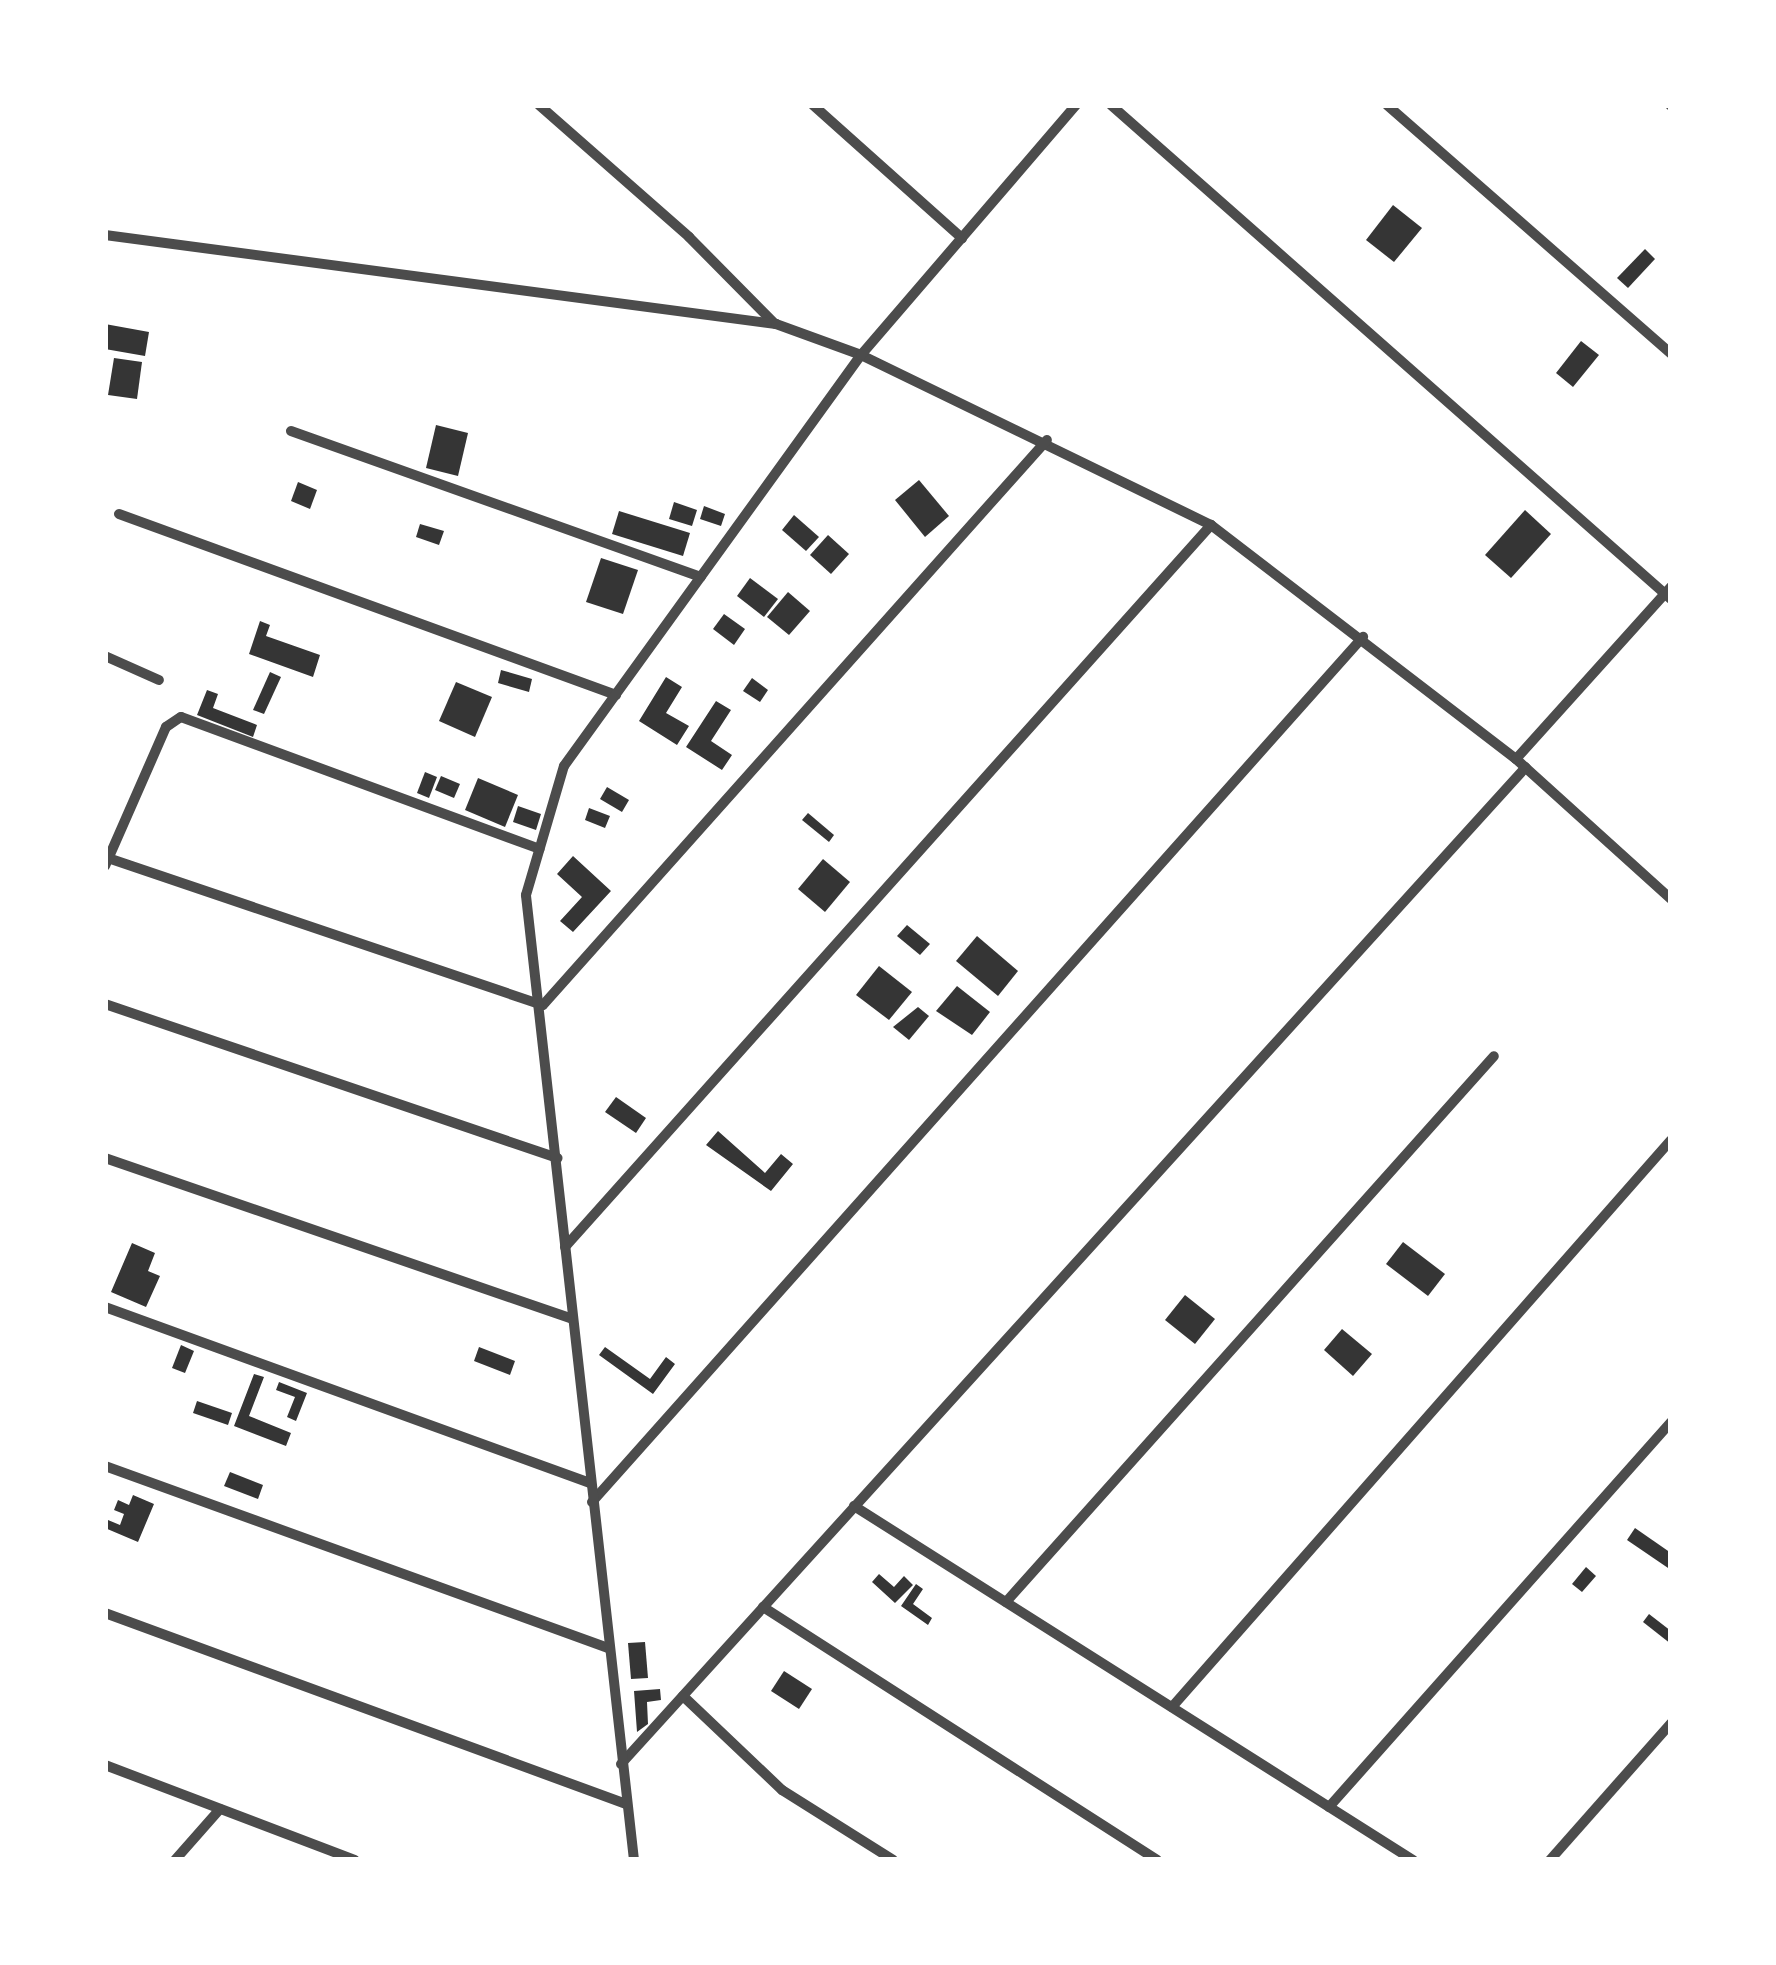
<!DOCTYPE html>
<style>
body{margin:0}
#map{position:relative;width:1776px;height:1965px;overflow:hidden;background:#fff;font-family:Inter,sans-serif}
div>[style]{position:absolute}
.building>*{inset:0;background:#353535}
.minor>*{height:10px;margin:-5px;padding:0 5px;transform-origin:5px;border-radius:5px;background:#4c4c4c}
span{translate:-50% -50%;white-space:nowrap;text-align:center;line-height:1.15;-webkit-text-stroke:9px #fff;paint-order:stroke}
.frame{position:absolute;inset:0;border:108px solid #fff;pointer-events:none}
</style>
<div id="map">
<div class="building">
<div style="clip-path:polygon(1393px 205px,1422px 228px,1394px 262px,1366px 240px)"></div>
<div style="clip-path:polygon(1645px 249px,1655px 259px,1628px 288px,1617px 278px)"></div>
<div style="clip-path:polygon(105px 324px,149px 332px,145px 356px,105px 349px)"></div>
<div style="clip-path:polygon(1581px 341px,1599px 355px,1573px 387px,1556px 373px)"></div>
<div style="clip-path:polygon(114px 358px,142px 362px,137px 399px,108px 395px)"></div>
<div style="clip-path:polygon(436px 425px,468px 433px,458px 476px,426px 468px)"></div>
<div style="clip-path:polygon(919px 480px,949px 516px,925px 537px,895px 500px)"></div>
<div style="clip-path:polygon(298px 482px,317px 490px,310px 509px,291px 501px)"></div>
<div style="clip-path:polygon(674px 502px,697px 510px,692px 526px,669px 519px)"></div>
<div style="clip-path:polygon(704px 506px,725px 514px,721px 526px,700px 519px)"></div>
<div style="clip-path:polygon(1525px 510px,1551px 534px,1511px 578px,1485px 555px)"></div>
<div style="clip-path:polygon(619px 511px,690px 533px,683px 556px,612px 534px)"></div>
<div style="clip-path:polygon(794px 515px,819px 537px,806px 551px,782px 530px)"></div>
<div style="clip-path:polygon(420px 524px,444px 531px,439px 545px,416px 537px)"></div>
<div style="clip-path:polygon(828px 535px,849px 554px,831px 574px,810px 555px)"></div>
<div style="clip-path:polygon(601px 558px,638px 570px,623px 614px,586px 602px)"></div>
<div style="clip-path:polygon(750px 578px,778px 599px,764px 617px,737px 596px)"></div>
<div style="clip-path:polygon(788px 592px,810px 611px,789px 635px,767px 617px)"></div>
<div style="clip-path:polygon(724px 614px,745px 629px,734px 645px,713px 629px)"></div>
<div style="clip-path:polygon(260px 621px,270px 625px,266px 636px,320px 655px,313px 677px,249px 654px)"></div>
<div style="clip-path:polygon(501px 670px,532px 679px,529px 692px,498px 683px)"></div>
<div style="clip-path:polygon(270px 672px,281px 677px,264px 714px,253px 710px)"></div>
<div style="clip-path:polygon(666px 677px,682px 687px,666px 713px,689px 726px,677px 745px,639px 721px)"></div>
<div style="clip-path:polygon(752px 678px,768px 690px,760px 702px,743px 691px)"></div>
<div style="clip-path:polygon(456px 682px,492px 697px,475px 737px,439px 721px)"></div>
<div style="clip-path:polygon(207px 690px,218px 694px,213px 708px,257px 725px,253px 737px,197px 715px)"></div>
<div style="clip-path:polygon(716px 701px,731px 710px,711px 741px,732px 755px,722px 770px,686px 747px)"></div>
<div style="clip-path:polygon(425px 772px,437px 777px,429px 798px,417px 793px)"></div>
<div style="clip-path:polygon(441px 776px,460px 784px,454px 798px,435px 790px)"></div>
<div style="clip-path:polygon(478px 778px,518px 795px,505px 827px,465px 810px)"></div>
<div style="clip-path:polygon(607px 787px,629px 800px,622px 812px,600px 799px)"></div>
<div style="clip-path:polygon(518px 806px,541px 814px,536px 830px,513px 822px)"></div>
<div style="clip-path:polygon(589px 808px,610px 816px,605px 828px,585px 820px)"></div>
<div style="clip-path:polygon(808px 813px,834px 835px,829px 842px,802px 820px)"></div>
<div style="clip-path:polygon(573px 856px,611px 891px,573px 932px,560px 921px,582px 897px,557px 874px)"></div>
<div style="clip-path:polygon(823px 859px,850px 882px,825px 912px,798px 889px)"></div>
<div style="clip-path:polygon(907px 925px,930px 944px,920px 955px,897px 936px)"></div>
<div style="clip-path:polygon(977px 936px,1018px 971px,998px 996px,956px 961px)"></div>
<div style="clip-path:polygon(879px 966px,912px 992px,889px 1020px,856px 995px)"></div>
<div style="clip-path:polygon(957px 986px,990px 1012px,972px 1035px,936px 1011px)"></div>
<div style="clip-path:polygon(918px 1007px,929px 1016px,909px 1040px,893px 1027px)"></div>
<div style="clip-path:polygon(616px 1097px,646px 1118px,636px 1133px,605px 1112px)"></div>
<div style="clip-path:polygon(718px 1131px,765px 1173px,781px 1154px,793px 1164px,771px 1191px,706px 1145px)"></div>
<div style="clip-path:polygon(1403px 1242px,1445px 1274px,1428px 1296px,1386px 1264px)"></div>
<div style="clip-path:polygon(132px 1243px,155px 1253px,148px 1271px,160px 1276px,146px 1307px,111px 1292px)"></div>
<div style="clip-path:polygon(1185px 1295px,1215px 1319px,1195px 1344px,1165px 1320px)"></div>
<div style="clip-path:polygon(1342px 1329px,1372px 1354px,1353px 1376px,1324px 1350px)"></div>
<div style="clip-path:polygon(181px 1345px,194px 1351px,185px 1373px,172px 1368px)"></div>
<div style="clip-path:polygon(479px 1347px,515px 1361px,510px 1375px,474px 1361px)"></div>
<div style="clip-path:polygon(605px 1347px,650px 1379px,666px 1357px,675px 1364px,653px 1394px,599px 1355px)"></div>
<div style="clip-path:polygon(254px 1374px,264px 1377px,249px 1416px,291px 1433px,286px 1446px,234px 1426px)"></div>
<div style="clip-path:polygon(279px 1382px,307px 1393px,296px 1421px,287px 1417px,295px 1397px,276px 1390px)"></div>
<div style="clip-path:polygon(197px 1401px,232px 1413px,228px 1425px,193px 1413px)"></div>
<div style="clip-path:polygon(230px 1472px,263px 1485px,258px 1499px,224px 1486px)"></div>
<div style="clip-path:polygon(133px 1495px,154px 1504px,138px 1542px,105px 1528px,108px 1520px,120px 1525px,124px 1514px,114px 1510px,118px 1500px,129px 1505px)"></div>
<div style="clip-path:polygon(1635px 1528px,1671px 1553px,1671px 1570px,1627px 1540px)"></div>
<div style="clip-path:polygon(1586px 1567px,1596px 1576px,1582px 1592px,1572px 1584px)"></div>
<div style="clip-path:polygon(879px 1574px,894px 1587px,904px 1576px,913px 1585px,895px 1603px,872px 1582px)"></div>
<div style="clip-path:polygon(916px 1584px,923px 1589px,913px 1604px,932px 1618px,928px 1625px,901px 1606px)"></div>
<div style="clip-path:polygon(1649px 1614px,1671px 1631px,1671px 1644px,1643px 1622px)"></div>
<div style="clip-path:polygon(645px 1642px,648px 1678px,631px 1679px,628px 1643px)"></div>
<div style="clip-path:polygon(784px 1671px,812px 1689px,799px 1709px,771px 1691px)"></div>
<div style="clip-path:polygon(660px 1689px,661px 1700px,647px 1702px,648px 1724px,637px 1732px,634px 1691px)"></div>
</div>
<div class="minor">
<div style="left:539px;top:105px;width:200px;rotate:41.3deg"></div>
<div style="left:689px;top:237px;width:122px;rotate:45.3deg"></div>
<div style="left:813px;top:105px;width:200px;rotate:41.8deg"></div>
<div style="left:1111px;top:105px;width:747px;rotate:41.42deg"></div>
<div style="left:1387px;top:105px;width:378px;rotate:41.2deg"></div>
<div style="left:1670px;top:105px;width:1px;rotate:45deg"></div>
<div style="left:105px;top:235px;width:677px;rotate:7.56deg"></div>
<div style="left:776px;top:324px;width:90px;rotate:20deg"></div>
<div style="left:861px;top:355px;width:389px;rotate:25.9deg"></div>
<div style="left:1211px;top:525px;width:384px;rotate:37.5deg"></div>
<div style="left:1516px;top:759px;width:209px;rotate:42.1deg"></div>
<div style="left:291px;top:431px;width:435px;rotate:19.6deg"></div>
<div style="left:119px;top:514px;width:529px;rotate:20.01deg"></div>
<div style="left:105px;top:656px;width:59px;rotate:24deg"></div>
<div style="left:1516px;top:759px;width:232px;rotate:-48deg"></div>
<div style="left:105px;top:857px;width:462px;rotate:18.7deg"></div>
<div style="left:543px;top:1005px;width:757px;rotate:-48.27deg"></div>
<div style="left:105px;top:866px;width:152px;rotate:-66.3deg"></div>
<div style="left:166px;top:727px;width:18px;rotate:-34deg"></div>
<div style="left:181px;top:717px;width:382px;rotate:20.2deg"></div>
<div style="left:105px;top:1004px;width:478px;rotate:18.8deg"></div>
<div style="left:105px;top:1158px;width:494px;rotate:19deg"></div>
<div style="left:565px;top:1247px;width:969px;rotate:-48.18deg"></div>
<div style="left:105px;top:1307px;width:516px;rotate:19.95deg"></div>
<div style="left:105px;top:1466px;width:535px;rotate:19.89deg"></div>
<div style="left:592px;top:1502px;width:1159px;rotate:-48.29deg"></div>
<div style="left:854px;top:1506px;width:662px;rotate:32.35deg"></div>
<div style="left:1006px;top:1602px;width:732px;rotate:-48.21deg"></div>
<div style="left:763px;top:1607px;width:468px;rotate:32.7deg"></div>
<div style="left:105px;top:1613px;width:555px;rotate:20.13deg"></div>
<div style="left:683px;top:1696px;width:137px;rotate:43.5deg"></div>
<div style="left:782px;top:1790px;width:131px;rotate:32.2deg"></div>
<div style="left:1172px;top:1707px;width:755px;rotate:-48.65deg"></div>
<div style="left:621px;top:1764px;width:1346px;rotate:-47.77deg"></div>
<div style="left:105px;top:1765px;width:267px;rotate:20.8deg"></div>
<div style="left:1329px;top:1807px;width:515px;rotate:-48.38deg"></div>
<div style="left:175px;top:1860px;width:68px;rotate:-48.6deg"></div>
<div style="left:634px;top:1860px;width:971px;rotate:-96.39deg"></div>
<div style="left:526px;top:895px;width:134px;rotate:-73.6deg"></div>
<div style="left:564px;top:766px;width:507px;rotate:-54.15deg"></div>
<div style="left:861px;top:355px;width:330px;rotate:-49.3deg"></div>
<div style="left:1550px;top:1860px;width:183px;rotate:-48.5deg"></div>
</div>
<div class="frame"></div>
</div>
